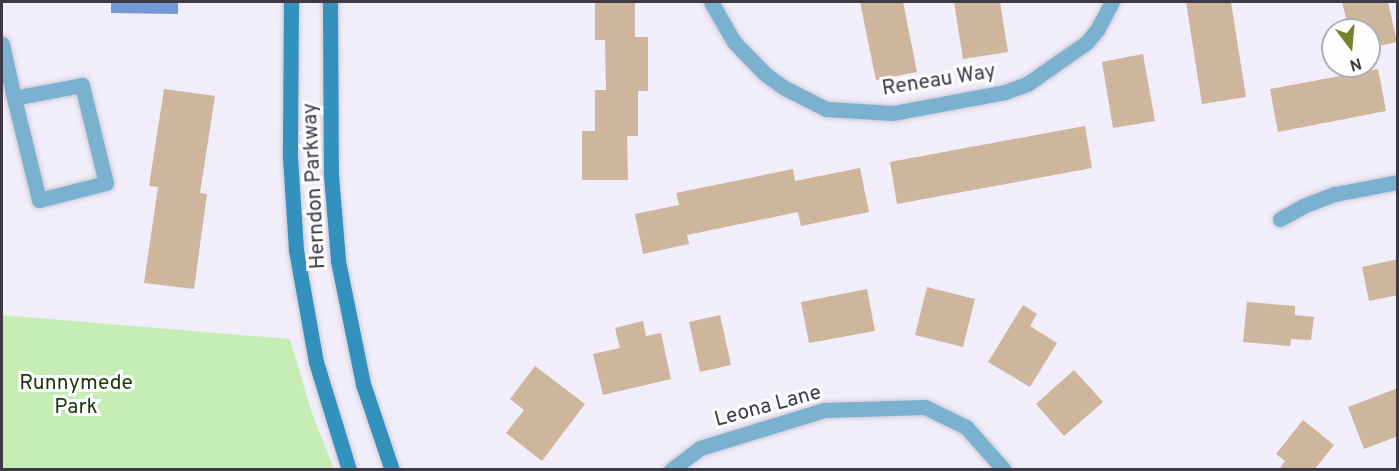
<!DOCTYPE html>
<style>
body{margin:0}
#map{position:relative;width:1399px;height:471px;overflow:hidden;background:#f1edfa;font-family:Overpass,sans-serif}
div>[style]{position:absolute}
.green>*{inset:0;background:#c6eeb4}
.water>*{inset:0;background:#7398d6}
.building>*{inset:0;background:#cdb69b}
.roads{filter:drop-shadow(0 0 2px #cdc9d6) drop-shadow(0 0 2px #cdc9d6)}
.minor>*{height:15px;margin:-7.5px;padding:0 7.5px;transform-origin:7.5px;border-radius:7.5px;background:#7ab1cf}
.secondary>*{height:15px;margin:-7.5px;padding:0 7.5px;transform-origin:7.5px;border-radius:7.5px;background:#3391be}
span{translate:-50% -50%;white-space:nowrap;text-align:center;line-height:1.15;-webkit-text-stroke:6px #fdfdfd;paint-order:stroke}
.street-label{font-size:21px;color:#3d3945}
.park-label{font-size:21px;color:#1a370a}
.frame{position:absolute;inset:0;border:3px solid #3d3945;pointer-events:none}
.north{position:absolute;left:1321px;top:18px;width:60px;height:60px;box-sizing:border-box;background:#fdfdfd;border:2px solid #b0afb3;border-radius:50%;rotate:164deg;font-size:16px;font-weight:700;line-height:24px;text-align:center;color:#3d3945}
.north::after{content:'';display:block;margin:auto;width:21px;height:27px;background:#76812e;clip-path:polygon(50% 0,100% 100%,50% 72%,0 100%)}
</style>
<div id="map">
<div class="green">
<div style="clip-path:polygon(2px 315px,290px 339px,311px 410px,334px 469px,2px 469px)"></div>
</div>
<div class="water">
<div style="clip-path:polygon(111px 2px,178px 2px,178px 14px,111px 13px)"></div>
</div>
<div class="building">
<div style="clip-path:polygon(595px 2px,635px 2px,635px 37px,648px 37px,648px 91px,638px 91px,638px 136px,627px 136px,628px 180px,582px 180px,582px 131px,595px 131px,595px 90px,606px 90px,605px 40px,595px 40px)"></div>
<div style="clip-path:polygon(860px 2px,903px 2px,917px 72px,876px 80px)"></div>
<div style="clip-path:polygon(954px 2px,1000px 2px,1008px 52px,963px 59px)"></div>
<div style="clip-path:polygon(1186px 2px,1231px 2px,1246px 97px,1202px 104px)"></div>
<div style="clip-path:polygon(1342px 2px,1388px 2px,1397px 42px,1369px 48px,1369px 30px,1349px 30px)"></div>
<div style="clip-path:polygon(1143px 54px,1155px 121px,1113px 128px,1102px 62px)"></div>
<div style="clip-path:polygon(1378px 69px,1386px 111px,1278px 132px,1270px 89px)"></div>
<div style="clip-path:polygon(164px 89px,215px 96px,200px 193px,207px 194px,194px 289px,144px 283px,158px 187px,149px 186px)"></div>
<div style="clip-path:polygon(1085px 126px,1092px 168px,897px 204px,890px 162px)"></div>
<div style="clip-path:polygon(860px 168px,869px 212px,801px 226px,798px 212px,687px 235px,689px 244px,643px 254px,635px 214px,679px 205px,676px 193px,793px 169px,795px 181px)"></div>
<div style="clip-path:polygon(1398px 259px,1398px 295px,1369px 301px,1362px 267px)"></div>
<div style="clip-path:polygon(927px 287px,975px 299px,963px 347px,915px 335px)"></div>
<div style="clip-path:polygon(867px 289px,875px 331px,809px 343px,801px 302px)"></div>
<div style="clip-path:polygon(1247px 302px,1295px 306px,1295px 315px,1314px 317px,1311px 340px,1291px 339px,1290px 346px,1243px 342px)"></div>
<div style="clip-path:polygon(1023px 305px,1037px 314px,1030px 326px,1057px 343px,1030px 387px,988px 362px)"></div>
<div style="clip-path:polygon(720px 315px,731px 365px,700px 372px,689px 322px)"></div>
<div style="clip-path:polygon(643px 321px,646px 336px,661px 333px,671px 379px,603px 395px,593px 354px,620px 348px,615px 328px)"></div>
<div style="clip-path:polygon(535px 366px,585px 404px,542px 461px,506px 433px,524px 410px,510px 399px)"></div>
<div style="clip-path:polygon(1074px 370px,1103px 402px,1064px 436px,1036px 404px)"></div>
<div style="clip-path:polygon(1398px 388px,1398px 436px,1364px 449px,1348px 407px)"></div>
<div style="clip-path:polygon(1303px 420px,1334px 445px,1314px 470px,1279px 470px,1285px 461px,1276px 454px)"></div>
</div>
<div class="roads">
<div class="minor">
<div style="left:711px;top:2px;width:46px;rotate:60.1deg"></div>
<div style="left:734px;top:42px;width:45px;rotate:45.9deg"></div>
<div style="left:765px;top:74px;width:22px;rotate:36deg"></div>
<div style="left:783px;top:87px;width:48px;rotate:27.1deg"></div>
<div style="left:826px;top:109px;width:67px;rotate:3.4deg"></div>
<div style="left:893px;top:113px;width:114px;rotate:-10.6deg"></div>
<div style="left:1005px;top:92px;width:23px;rotate:-20deg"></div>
<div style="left:1027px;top:84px;width:72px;rotate:-34.8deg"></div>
<div style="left:1086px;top:43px;width:17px;rotate:-50deg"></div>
<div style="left:1097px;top:30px;width:32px;rotate:-62deg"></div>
<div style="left:2px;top:44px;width:55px;rotate:77.5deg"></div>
<div style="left:14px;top:98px;width:105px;rotate:76.2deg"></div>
<div style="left:39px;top:200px;width:69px;rotate:-14.2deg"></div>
<div style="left:106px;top:183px;width:101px;rotate:-103.8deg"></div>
<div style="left:82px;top:85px;width:69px;rotate:169.2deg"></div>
<div style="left:1280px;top:219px;width:26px;rotate:-29deg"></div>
<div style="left:1303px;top:206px;width:34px;rotate:-21deg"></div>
<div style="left:1335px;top:194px;width:64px;rotate:-10.8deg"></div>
<div style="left:671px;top:470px;width:36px;rotate:-37deg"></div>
<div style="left:700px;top:448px;width:130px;rotate:-17deg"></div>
<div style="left:824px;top:410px;width:101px;rotate:-1.7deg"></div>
<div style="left:925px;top:407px;width:46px;rotate:26deg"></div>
<div style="left:966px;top:427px;width:57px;rotate:48.5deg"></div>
</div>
<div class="secondary">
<div style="left:291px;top:2px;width:155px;rotate:90.4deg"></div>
<div style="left:290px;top:157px;width:93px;rotate:86.3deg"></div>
<div style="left:296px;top:250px;width:114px;rotate:79.9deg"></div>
<div style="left:316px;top:362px;width:113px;rotate:73deg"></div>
<div style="left:330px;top:2px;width:173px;rotate:89.7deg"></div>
<div style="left:331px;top:175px;width:86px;rotate:85.3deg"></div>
<div style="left:338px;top:261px;width:126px;rotate:78.5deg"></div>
<div style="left:363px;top:384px;width:91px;rotate:71.4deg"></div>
</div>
</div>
<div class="street-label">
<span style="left:939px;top:81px;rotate:-9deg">Reneau Way</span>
<span style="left:315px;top:186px;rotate:-93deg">Herndon Parkway</span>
<span style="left:768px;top:407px;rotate:-15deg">Leona Lane</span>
</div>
<div class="park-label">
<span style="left:76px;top:396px">Runnymede<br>Park</span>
</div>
<div class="frame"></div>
<div class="north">N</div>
</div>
